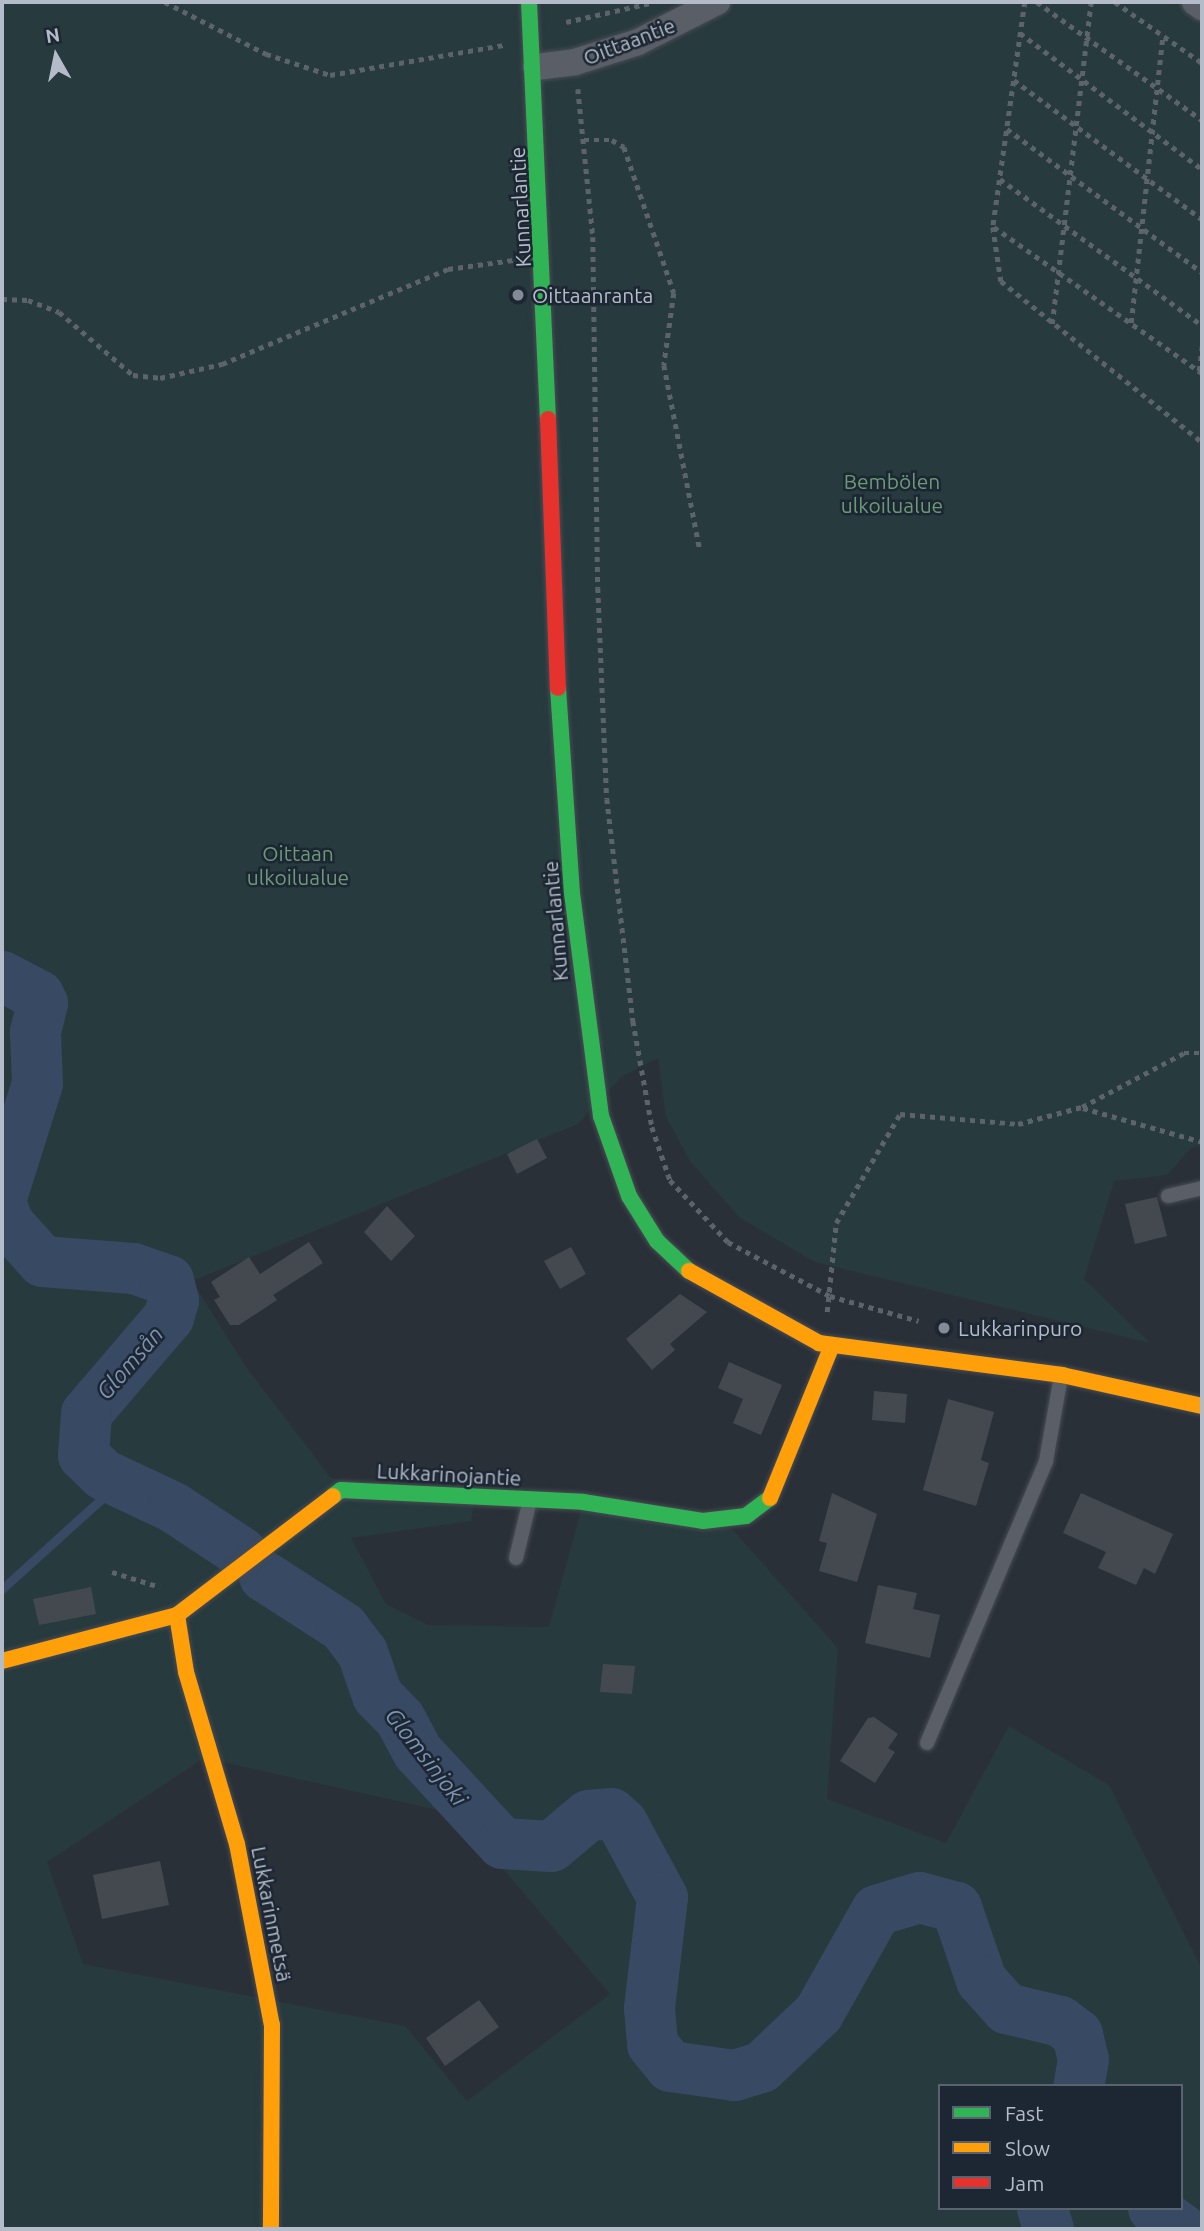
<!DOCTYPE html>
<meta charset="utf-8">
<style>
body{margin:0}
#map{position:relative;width:1204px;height:2231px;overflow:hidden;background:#2a3038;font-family:Ubuntu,sans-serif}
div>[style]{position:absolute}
.green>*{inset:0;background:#273a3e}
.stream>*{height:9px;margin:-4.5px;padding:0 4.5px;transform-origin:4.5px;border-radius:4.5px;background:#384963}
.river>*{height:51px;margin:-25.5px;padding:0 25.5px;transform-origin:25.5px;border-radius:25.5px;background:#384963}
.building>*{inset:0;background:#444950}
.path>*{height:4.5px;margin-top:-2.25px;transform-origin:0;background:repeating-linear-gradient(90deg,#5d636a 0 5px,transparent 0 10px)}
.roads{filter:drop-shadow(0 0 2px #484c53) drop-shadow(0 0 2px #484c53)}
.lane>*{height:14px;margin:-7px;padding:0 7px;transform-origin:7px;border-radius:7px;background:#5a5e66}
.street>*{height:26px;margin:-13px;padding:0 13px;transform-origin:13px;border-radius:13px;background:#5a5e66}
.fast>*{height:16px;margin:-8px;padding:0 8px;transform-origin:8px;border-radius:8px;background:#30b455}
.slow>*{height:16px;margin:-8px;padding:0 8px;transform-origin:8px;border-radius:8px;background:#ff9f0a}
.jam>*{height:16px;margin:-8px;padding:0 8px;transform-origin:8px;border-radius:8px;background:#e5322d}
.dots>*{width:19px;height:19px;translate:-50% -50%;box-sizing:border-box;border:4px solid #1d2633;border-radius:50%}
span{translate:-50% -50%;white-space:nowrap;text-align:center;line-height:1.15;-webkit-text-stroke:5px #1d2633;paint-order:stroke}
.street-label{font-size:21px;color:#b4bcc9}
.poi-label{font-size:21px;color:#b4bcc9}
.left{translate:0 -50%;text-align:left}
.park-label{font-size:21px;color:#6b9a76}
.water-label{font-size:23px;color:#7c92b1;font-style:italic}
.frame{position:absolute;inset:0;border:4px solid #b4bcc9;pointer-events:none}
.legend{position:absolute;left:938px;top:2084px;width:245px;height:126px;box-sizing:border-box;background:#1d2633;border:2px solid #59626f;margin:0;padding:9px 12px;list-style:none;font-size:21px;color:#b4bcc9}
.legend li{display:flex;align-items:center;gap:14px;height:35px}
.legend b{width:35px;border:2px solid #59626f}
.north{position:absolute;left:21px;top:21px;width:70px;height:70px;-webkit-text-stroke:5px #1d2633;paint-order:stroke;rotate:351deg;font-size:19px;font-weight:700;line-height:28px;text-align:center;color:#b4bcc9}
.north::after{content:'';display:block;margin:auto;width:24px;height:32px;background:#b4bcc9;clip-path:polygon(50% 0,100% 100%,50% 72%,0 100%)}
</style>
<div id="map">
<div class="green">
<div style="clip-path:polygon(evenodd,2px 2px,1202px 2px,1202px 1146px,1191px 1148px,1167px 1175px,1114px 1181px,1084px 1279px,1150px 1343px,815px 1262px,740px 1218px,690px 1161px,666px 1117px,658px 1058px,621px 1077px,578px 1124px,192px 1281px,246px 1367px,331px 1478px,474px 1502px,471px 1521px,351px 1538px,386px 1604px,428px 1625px,549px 1627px,581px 1511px,733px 1530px,838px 1648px,827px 1799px,946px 1843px,1009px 1726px,1109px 1785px,1202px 1969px,1202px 2229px,2px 2229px,2px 2px,204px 1758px,456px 1814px,610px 1994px,467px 2101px,405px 2026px,83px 1964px,47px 1862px,204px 1758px,2px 2px,940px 2086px,1181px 2086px,1181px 2208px,940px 2208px,940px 2086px)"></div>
</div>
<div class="stream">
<div style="left:2px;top:1589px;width:158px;rotate:-42.2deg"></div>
</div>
<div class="river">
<div style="left:2px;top:976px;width:41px;rotate:27.8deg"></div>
<div style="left:38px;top:995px;width:9px;rotate:63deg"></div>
<div style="left:42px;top:1003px;width:30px;rotate:104deg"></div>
<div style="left:35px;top:1032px;width:51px;rotate:87.8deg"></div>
<div style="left:37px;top:1083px;width:116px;rotate:107.5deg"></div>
<div style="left:2px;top:1207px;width:17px;rotate:69deg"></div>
<div style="left:8px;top:1223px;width:51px;rotate:48.2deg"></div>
<div style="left:42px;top:1261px;width:91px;rotate:4.4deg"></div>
<div style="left:133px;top:1268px;width:37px;rotate:19deg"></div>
<div style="left:168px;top:1280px;width:21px;rotate:76deg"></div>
<div style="left:173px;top:1300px;width:18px;rotate:106deg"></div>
<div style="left:168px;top:1317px;width:126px;rotate:130.5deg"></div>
<div style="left:86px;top:1413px;width:42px;rotate:94.1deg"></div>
<div style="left:83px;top:1455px;width:28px;rotate:44deg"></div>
<div style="left:103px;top:1474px;width:77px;rotate:25.2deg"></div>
<div style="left:173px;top:1507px;width:82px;rotate:33.5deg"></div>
<div style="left:264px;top:1576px;width:94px;rotate:32.8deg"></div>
<div style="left:343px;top:1627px;width:31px;rotate:53deg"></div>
<div style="left:362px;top:1652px;width:46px;rotate:70.8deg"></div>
<div style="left:377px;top:1695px;width:33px;rotate:46deg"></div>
<div style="left:400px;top:1719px;width:36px;rotate:62deg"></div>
<div style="left:417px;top:1751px;width:125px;rotate:47.3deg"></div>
<div style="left:502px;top:1843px;width:49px;rotate:3.5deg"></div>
<div style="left:551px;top:1846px;width:48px;rotate:-40deg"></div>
<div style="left:588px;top:1815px;width:23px;rotate:-5deg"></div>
<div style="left:611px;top:1813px;width:15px;rotate:42deg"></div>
<div style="left:622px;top:1823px;width:84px;rotate:61.6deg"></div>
<div style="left:662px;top:1897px;width:112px;rotate:96.7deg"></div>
<div style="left:649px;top:2008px;width:36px;rotate:85deg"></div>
<div style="left:652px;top:2044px;width:28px;rotate:51deg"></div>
<div style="left:670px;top:2066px;width:65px;rotate:8deg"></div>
<div style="left:734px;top:2075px;width:28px;rotate:-17deg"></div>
<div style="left:761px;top:2067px;width:79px;rotate:-43.5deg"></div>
<div style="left:818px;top:2013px;width:118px;rotate:-60.6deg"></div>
<div style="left:876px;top:1910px;width:45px;rotate:-16.8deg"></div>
<div style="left:919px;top:1897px;width:38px;rotate:15deg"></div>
<div style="left:956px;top:1907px;width:77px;rotate:71.1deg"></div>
<div style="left:981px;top:1980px;width:38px;rotate:48deg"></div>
<div style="left:1006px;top:2008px;width:56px;rotate:13.5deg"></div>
<div style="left:1060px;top:2021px;width:21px;rotate:37deg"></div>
<div style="left:1077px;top:2034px;width:26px;rotate:77deg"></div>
<div style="left:1083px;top:2059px;width:27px;rotate:100deg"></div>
<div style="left:1042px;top:2208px;width:22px;rotate:74deg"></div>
<div style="left:1153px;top:2208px;width:36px;rotate:36deg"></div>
</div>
<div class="building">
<div style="clip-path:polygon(537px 1139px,547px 1158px,517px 1174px,507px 1154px)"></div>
<div style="clip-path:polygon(1157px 1197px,1167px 1236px,1135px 1244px,1125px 1204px)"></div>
<div style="clip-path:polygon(387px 1206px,415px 1236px,391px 1261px,364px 1232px)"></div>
<div style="clip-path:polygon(309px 1242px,323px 1263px,273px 1295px,277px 1300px,239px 1325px,230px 1325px,214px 1300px,220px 1297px,211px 1282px,249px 1257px,260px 1274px)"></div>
<div style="clip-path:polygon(571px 1247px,586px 1274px,560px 1289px,544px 1261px)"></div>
<div style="clip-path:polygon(680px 1294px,707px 1312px,670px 1344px,675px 1350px,652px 1370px,626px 1339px)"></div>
<div style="clip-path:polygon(729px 1362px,782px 1385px,761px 1435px,733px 1423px,743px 1399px,718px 1388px)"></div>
<div style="clip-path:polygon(874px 1391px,907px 1394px,905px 1423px,872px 1420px)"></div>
<div style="clip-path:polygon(948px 1399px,994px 1412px,981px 1460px,989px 1463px,976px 1506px,923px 1490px)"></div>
<div style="clip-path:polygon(832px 1493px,877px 1514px,857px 1582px,819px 1571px,827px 1543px,819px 1541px)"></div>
<div style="clip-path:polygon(1081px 1493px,1173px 1534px,1155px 1574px,1144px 1568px,1136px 1585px,1098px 1568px,1106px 1552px,1063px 1533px)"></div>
<div style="clip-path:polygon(878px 1585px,917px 1593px,913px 1609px,940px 1615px,930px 1658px,865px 1643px)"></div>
<div style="clip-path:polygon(91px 1587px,96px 1614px,39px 1625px,33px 1599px)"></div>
<div style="clip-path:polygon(603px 1664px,635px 1666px,632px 1694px,600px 1692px)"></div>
<div style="clip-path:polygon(874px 1717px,898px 1734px,888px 1748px,895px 1752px,875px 1783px,840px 1761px,868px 1718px)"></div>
<div style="clip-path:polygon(160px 1861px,169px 1905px,102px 1919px,93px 1875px)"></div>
<div style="clip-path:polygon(479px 2000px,499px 2027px,445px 2066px,426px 2038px)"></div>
</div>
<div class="path">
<div style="left:165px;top:2px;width:114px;rotate:27.2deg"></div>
<div style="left:266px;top:54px;width:67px;rotate:18.2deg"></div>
<div style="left:330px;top:75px;width:177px;rotate:-9.8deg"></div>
<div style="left:1025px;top:2px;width:227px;rotate:98.1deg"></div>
<div style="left:993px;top:227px;width:55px;rotate:81.6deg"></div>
<div style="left:1001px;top:281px;width:258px;rotate:38.7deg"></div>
<div style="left:1037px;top:2px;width:203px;rotate:35.6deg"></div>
<div style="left:1115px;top:2px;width:106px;rotate:35deg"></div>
<div style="left:566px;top:22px;width:86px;rotate:-12.7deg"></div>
<div style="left:1020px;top:33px;width:227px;rotate:36.8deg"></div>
<div style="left:1014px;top:80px;width:234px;rotate:36.5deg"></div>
<div style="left:578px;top:89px;width:149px;rotate:84.2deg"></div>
<div style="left:593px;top:237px;width:351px;rotate:89.2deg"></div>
<div style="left:598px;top:588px;width:211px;rotate:87.6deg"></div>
<div style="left:607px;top:799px;width:224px;rotate:83.3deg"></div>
<div style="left:633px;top:1021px;width:108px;rotate:79.8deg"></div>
<div style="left:652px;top:1127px;width:56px;rotate:71.2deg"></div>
<div style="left:670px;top:1180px;width:85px;rotate:46.9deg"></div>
<div style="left:728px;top:1242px;width:115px;rotate:27.9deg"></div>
<div style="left:830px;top:1296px;width:92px;rotate:15.7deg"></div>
<div style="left:1007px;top:129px;width:242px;rotate:36.3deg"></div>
<div style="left:584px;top:140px;width:28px"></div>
<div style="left:612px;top:140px;width:14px;rotate:30deg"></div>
<div style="left:624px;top:147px;width:154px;rotate:71.1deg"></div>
<div style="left:674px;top:293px;width:73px;rotate:97.9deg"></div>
<div style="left:664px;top:365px;width:188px;rotate:79deg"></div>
<div style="left:1000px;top:179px;width:249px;rotate:35.9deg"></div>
<div style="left:994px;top:227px;width:254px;rotate:35.1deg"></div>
<div style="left:2px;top:299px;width:26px;rotate:2deg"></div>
<div style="left:28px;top:300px;width:33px;rotate:21deg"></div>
<div style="left:59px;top:312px;width:97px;rotate:40.4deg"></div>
<div style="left:133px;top:375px;width:27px;rotate:6deg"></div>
<div style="left:160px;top:378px;width:64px;rotate:-12.7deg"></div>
<div style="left:222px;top:364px;width:245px;rotate:-22.8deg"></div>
<div style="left:448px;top:269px;width:66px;rotate:-7.9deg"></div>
<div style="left:1131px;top:323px;width:290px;rotate:-83.7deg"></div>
<div style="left:1052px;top:324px;width:324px;rotate:-83.1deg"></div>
<div style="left:1199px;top:371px;width:26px;rotate:-83deg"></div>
<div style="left:1083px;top:1108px;width:124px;rotate:15.9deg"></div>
<div style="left:827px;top:1312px;width:89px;rotate:-84.2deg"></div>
<div style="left:836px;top:1223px;width:126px;rotate:-59.6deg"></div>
<div style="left:900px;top:1114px;width:118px;rotate:4.8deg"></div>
<div style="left:1018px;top:1124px;width:66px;rotate:-14.9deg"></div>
<div style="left:1082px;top:1107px;width:115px;rotate:-27.9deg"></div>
<div style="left:1184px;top:1053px;width:18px"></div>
<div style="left:112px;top:1572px;width:50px;rotate:17.4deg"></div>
</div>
<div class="roads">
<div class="lane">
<div style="left:1168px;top:1196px;width:35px;rotate:-13deg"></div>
<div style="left:516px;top:1558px;width:60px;rotate:-76.4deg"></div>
<div style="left:927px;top:1743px;width:306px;rotate:-67.1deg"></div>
<div style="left:1046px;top:1461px;width:86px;rotate:-80deg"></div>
</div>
<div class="street">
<div style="left:1195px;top:2px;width:9px;rotate:36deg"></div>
<div style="left:536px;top:67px;width:39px;rotate:-7deg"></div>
<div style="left:575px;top:62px;width:66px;rotate:-17.6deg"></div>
<div style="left:638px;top:42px;width:89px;rotate:-26.9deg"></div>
</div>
<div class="fast">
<div style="left:529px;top:2px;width:417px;rotate:87.4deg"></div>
<div style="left:558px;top:688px;width:205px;rotate:86.1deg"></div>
<div style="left:572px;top:893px;width:225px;rotate:82.6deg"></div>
<div style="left:601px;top:1116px;width:85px;rotate:70.7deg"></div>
<div style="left:629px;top:1196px;width:53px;rotate:58.1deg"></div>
<div style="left:657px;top:1241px;width:44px;rotate:43.2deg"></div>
<div style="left:333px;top:1496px;width:10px;rotate:-37deg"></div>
<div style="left:341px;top:1490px;width:242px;rotate:2.8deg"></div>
<div style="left:583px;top:1502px;width:121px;rotate:9deg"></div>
<div style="left:703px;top:1521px;width:43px;rotate:-6.6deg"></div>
<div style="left:746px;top:1516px;width:30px;rotate:-37deg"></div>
</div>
<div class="slow">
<div style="left:689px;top:1271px;width:149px;rotate:29deg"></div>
<div style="left:819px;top:1343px;width:245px;rotate:7.5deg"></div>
<div style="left:1062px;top:1375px;width:143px;rotate:12.5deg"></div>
<div style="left:770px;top:1498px;width:165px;rotate:-67.9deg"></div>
<div style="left:177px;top:1615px;width:58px;rotate:81deg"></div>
<div style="left:186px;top:1672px;width:179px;rotate:73.5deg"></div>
<div style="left:237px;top:1844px;width:184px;rotate:79.1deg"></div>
<div style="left:272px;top:2025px;width:204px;rotate:90.3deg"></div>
<div style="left:2px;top:1661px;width:181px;rotate:-14.7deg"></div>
<div style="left:177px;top:1615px;width:196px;rotate:-37.3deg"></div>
</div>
<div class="jam">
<div style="left:548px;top:419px;width:269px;rotate:87.9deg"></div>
</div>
</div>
<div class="dots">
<div style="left:518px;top:295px;background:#848b96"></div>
<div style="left:944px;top:1328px;background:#848b96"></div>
</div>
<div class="street-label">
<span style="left:629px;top:41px;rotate:-21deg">Oittaantie</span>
<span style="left:520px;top:207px;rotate:-93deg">Kunnarlantie</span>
<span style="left:555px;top:921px;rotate:-95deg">Kunnarlantie</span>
<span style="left:449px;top:1474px;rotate:3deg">Lukkarinojantie</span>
<span style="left:272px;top:1914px;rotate:79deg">Lukkarinmetsä</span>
</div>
<div class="poi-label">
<span class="left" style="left:532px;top:295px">Oittaanranta</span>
<span class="left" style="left:958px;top:1328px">Lukkarinpuro</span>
</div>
<div class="park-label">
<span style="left:892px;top:493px">Bembölen<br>ulkoilualue</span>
<span style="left:298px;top:865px">Oittaan<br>ulkoilualue</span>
</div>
<div class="water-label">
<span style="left:130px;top:1363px;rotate:-49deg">Glomsån</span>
<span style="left:426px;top:1757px;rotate:52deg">Glomsinjoki</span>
</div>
<div class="frame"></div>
<ul class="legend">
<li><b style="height:9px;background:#30b455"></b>Fast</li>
<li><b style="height:9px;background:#ff9f0a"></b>Slow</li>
<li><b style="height:9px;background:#e5322d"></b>Jam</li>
</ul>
<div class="north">N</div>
</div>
